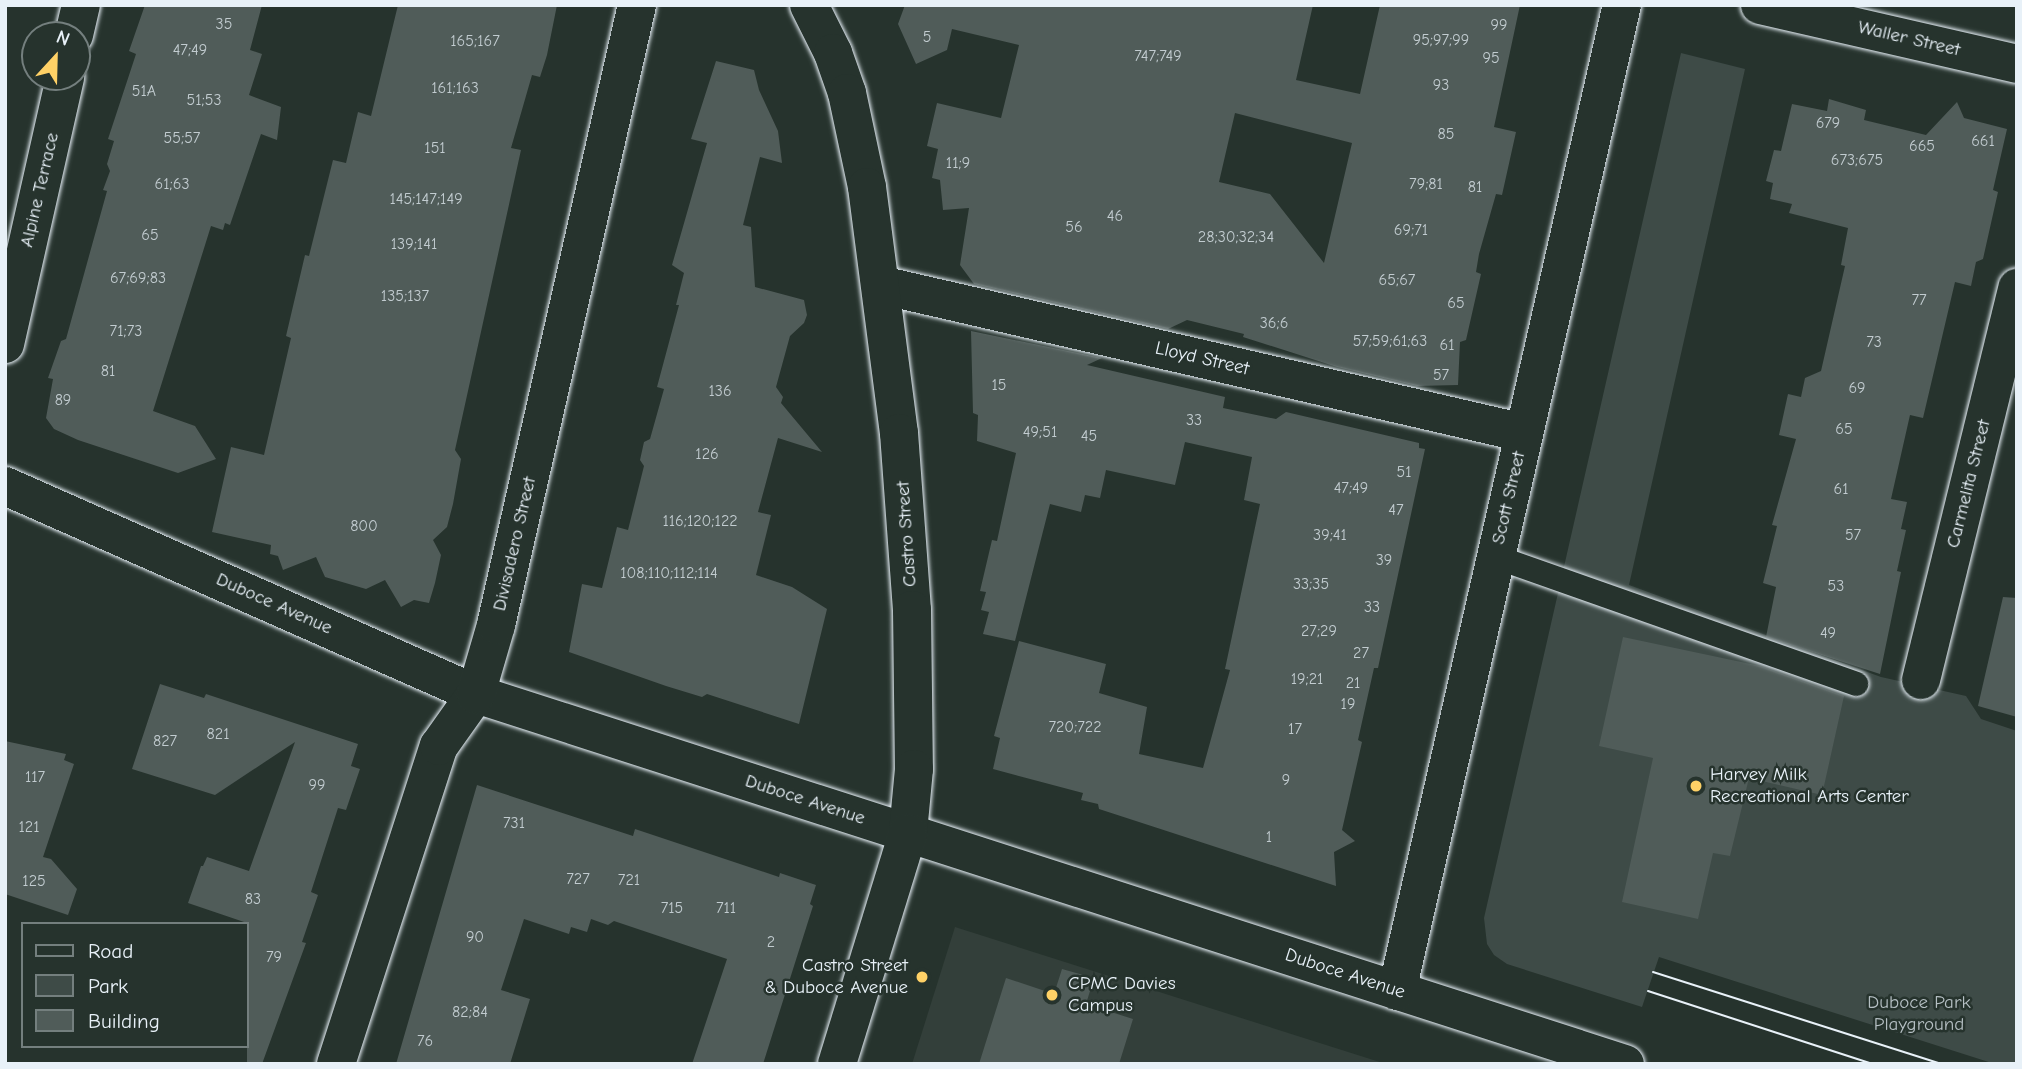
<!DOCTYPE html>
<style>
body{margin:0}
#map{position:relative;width:2022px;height:1069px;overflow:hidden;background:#26332d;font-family:"Comic Neue",sans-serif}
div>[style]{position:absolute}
.built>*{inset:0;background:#333f3a}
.green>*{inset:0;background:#3e4b47}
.building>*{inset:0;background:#505c59}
.roads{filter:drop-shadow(0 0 2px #e8f1f8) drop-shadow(0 0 2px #e8f1f8)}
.service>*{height:24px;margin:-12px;padding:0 12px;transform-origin:12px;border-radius:12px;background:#26332d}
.minor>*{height:38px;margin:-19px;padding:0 19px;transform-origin:19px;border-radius:19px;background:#26332d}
.secondary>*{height:38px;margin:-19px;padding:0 19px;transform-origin:19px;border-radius:19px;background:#26332d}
.tram>*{height:2px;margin:-1px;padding:0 1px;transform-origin:1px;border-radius:1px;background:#e8f1f8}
.dots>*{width:19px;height:19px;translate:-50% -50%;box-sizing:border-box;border:4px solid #26332d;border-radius:50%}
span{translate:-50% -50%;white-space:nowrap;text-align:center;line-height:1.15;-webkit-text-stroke:5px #26332d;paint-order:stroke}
.number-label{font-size:16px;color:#c2ccd0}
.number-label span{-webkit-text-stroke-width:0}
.street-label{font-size:19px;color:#e8f1f8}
.poi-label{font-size:19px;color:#e8f1f8}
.left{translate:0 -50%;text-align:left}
.right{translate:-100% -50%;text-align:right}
.park-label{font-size:19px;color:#b5bfc3}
.frame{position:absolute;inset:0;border:7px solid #e8f1f8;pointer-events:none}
.legend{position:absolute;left:21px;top:922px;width:228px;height:126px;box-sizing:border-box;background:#26332d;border:2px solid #747f7e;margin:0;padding:9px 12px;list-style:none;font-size:21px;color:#e8f1f8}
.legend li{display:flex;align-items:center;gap:14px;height:35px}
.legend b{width:35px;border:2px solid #747f7e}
.north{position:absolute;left:21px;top:21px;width:70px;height:70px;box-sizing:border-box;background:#26332d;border:2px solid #747f7e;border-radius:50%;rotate:22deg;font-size:19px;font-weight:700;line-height:28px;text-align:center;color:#e8f1f8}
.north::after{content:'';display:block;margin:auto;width:24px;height:32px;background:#ffd166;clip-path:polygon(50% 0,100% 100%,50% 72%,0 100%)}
</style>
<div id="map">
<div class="built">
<div style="clip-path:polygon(955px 927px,1386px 1064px,912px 1064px)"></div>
</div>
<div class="green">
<div style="clip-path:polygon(1681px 53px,1745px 69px,1629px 585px,1881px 677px,1966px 696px,1981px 719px,2017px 731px,2017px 1064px,1995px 1064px,1659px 957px,1642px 1007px,1507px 964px,1494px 955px,1487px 944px,1484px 918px)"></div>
</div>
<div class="building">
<div style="clip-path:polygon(145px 5px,262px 5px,250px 50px,262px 54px,249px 95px,281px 107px,277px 140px,261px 134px,230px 225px,225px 223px,223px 230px,211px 226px,153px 411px,195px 426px,216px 459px,178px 473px,78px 440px,54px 429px,46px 418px,53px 379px,48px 378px,61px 341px,66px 339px,107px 191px,103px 190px,110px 171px,107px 164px,114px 141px,108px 139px,136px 54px,129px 51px)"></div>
<div style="clip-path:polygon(398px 5px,557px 5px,547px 55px,540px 77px,532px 75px,511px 148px,521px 150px,455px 450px,461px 459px,453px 504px,447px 527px,433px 540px,441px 555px,435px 583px,429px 603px,414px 600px,401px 607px,385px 580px,366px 589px,325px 577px,316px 557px,283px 570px,278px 556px,270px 554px,271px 545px,212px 532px,231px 447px,264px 455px,291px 338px,286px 336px,305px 255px,309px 256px,333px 160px,346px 163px,358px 112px,371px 116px)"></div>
<div style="clip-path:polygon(evenodd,905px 5px,1313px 5px,1296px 80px,1360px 94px,1380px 5px,1520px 5px,1494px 127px,1516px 132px,1502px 195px,1496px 194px,1479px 254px,1476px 272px,1481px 274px,1466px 340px,1460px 342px,1458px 385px,1417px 386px,1337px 367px,1243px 337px,1244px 334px,1187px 320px,1168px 329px,974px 284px,960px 265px,969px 208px,943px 210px,940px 180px,932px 178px,938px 149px,927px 146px,937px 103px,1001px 118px,1019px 45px,952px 29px,947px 50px,916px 64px,898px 24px,905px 5px,1235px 113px,1352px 143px,1324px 263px,1270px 194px,1219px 182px,1235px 113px)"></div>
<div style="clip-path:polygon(716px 61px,754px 70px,759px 90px,778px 131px,782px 163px,760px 157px,743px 225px,751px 227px,755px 287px,804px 300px,807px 315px,804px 323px,790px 336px,776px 387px,783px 397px,781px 403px,822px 452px,778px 438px,758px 512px,771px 515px,756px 575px,792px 587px,827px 609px,799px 724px,707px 694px,702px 697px,666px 686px,569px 652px,582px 584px,602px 588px,617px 527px,628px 530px,644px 466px,640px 460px,644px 442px,650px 439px,664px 389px,657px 387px,679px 305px,676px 305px,684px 273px,672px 265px,707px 143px,691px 139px)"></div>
<div style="clip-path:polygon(1829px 99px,1866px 110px,1864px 120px,1926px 135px,1957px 102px,1964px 118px,2007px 129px,1993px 190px,1998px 192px,1983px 259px,1976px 262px,1971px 286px,1955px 282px,1923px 418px,1910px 415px,1891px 499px,1907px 502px,1901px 529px,1906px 530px,1897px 571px,1901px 572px,1880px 674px,1766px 637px,1776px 587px,1763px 583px,1777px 526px,1772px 525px,1796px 439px,1779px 435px,1788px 394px,1801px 397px,1805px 378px,1821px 371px,1845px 266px,1841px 265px,1848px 228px,1789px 213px,1792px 204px,1770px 199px,1773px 183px,1766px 181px,1774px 150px,1781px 151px,1792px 104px,1827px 111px)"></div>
<div style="clip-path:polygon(971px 331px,1102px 358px,1087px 365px,1225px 397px,1223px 408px,1276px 419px,1286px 412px,1419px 443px,1419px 448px,1425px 449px,1378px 668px,1374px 668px,1358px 740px,1362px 742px,1342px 830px,1355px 841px,1334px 852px,1336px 886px,1099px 809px,1098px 804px,1081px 800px,1083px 793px,993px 769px,1000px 738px,994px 736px,1019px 641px,1106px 664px,1099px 693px,1147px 707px,1139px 754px,1203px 768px,1230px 670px,1225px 669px,1260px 504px,1244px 500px,1252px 457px,1185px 442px,1175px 485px,1106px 470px,1100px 498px,1085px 495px,1081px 512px,1050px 504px,1015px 641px,983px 634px,989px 612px,981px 610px,986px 592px,980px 591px,992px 540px,997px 541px,1016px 453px,977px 441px,978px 415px,973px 413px)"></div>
<div style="clip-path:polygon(2003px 597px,2017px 598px,2017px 717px,1978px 706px)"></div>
<div style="clip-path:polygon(1623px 637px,1760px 666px,1844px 696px,1822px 795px,1749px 778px,1730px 856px,1713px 853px,1698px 919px,1622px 902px,1653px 758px,1599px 746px)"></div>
<div style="clip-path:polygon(160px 684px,204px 698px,206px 694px,358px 744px,351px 766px,360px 769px,346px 810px,338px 808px,311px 892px,318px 895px,302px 942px,306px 943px,262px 1064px,247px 1064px,247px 923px,188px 903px,201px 866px,203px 866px,207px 857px,249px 871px,295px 742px,215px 795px,132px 769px)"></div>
<div style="clip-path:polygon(5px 741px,66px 754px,64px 760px,74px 764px,43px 857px,51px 859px,77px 889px,68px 915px,5px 894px)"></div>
<div style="clip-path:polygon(477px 785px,633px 836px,635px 829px,779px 877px,780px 873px,816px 885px,810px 904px,813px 906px,763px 1064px,692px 1064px,727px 959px,614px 921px,608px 925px,591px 919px,587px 932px,571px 927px,569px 934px,524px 919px,501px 990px,530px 999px,510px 1064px,396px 1064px)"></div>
<div style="clip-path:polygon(1062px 969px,1094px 978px,1086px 1004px,1133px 1019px,1119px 1064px,979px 1064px,1006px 978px,1054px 994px)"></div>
</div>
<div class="roads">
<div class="service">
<div style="left:1496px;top:557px;width:382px;rotate:19.4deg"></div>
</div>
<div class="minor">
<div style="left:1760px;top:5px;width:264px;rotate:12.9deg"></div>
<div style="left:74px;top:35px;width:31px;rotate:-77deg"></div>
<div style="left:881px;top:285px;width:660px;rotate:12.96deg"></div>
<div style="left:5px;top:344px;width:274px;rotate:-77.3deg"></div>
<div style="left:5px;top:486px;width:515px;rotate:23.83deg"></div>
<div style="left:476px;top:694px;width:1207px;rotate:17.85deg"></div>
<div style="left:1921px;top:680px;width:404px;rotate:-76.2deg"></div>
<div style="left:1397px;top:991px;width:1011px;rotate:-77.15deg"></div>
<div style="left:336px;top:1064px;width:334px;rotate:-72.1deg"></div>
<div style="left:439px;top:746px;width:64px;rotate:-54.6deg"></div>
<div style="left:476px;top:694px;width:72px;rotate:-73.8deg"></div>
<div style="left:496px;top:625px;width:636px;rotate:-77.19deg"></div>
</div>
<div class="secondary">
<div style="left:809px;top:5px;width:54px;rotate:63.4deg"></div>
<div style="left:833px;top:53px;width:42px;rotate:70.7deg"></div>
<div style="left:847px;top:93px;width:96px;rotate:78deg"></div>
<div style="left:867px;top:187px;width:248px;rotate:82.6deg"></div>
<div style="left:899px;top:433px;width:177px;rotate:85.8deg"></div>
<div style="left:912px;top:610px;width:159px;rotate:89.3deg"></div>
<div style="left:914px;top:769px;width:64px;rotate:95.4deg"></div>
<div style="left:908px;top:833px;width:242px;rotate:107.1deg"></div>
</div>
</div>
<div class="tram">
<div style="left:1653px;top:972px;width:302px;rotate:17.7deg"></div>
<div style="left:1648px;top:991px;width:237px;rotate:18deg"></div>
</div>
<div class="dots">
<div style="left:1696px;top:786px;background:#ffd166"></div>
<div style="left:922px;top:977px;background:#ffd166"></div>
<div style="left:1052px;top:995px;background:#ffd166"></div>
</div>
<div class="number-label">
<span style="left:224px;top:24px">35</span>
<span style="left:1499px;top:25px">99</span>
<span style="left:927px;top:37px">5</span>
<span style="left:1441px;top:40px">95;97;99</span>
<span style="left:475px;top:41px">165;167</span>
<span style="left:190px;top:50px">47;49</span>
<span style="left:1158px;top:56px">747;749</span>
<span style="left:1491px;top:58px">95</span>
<span style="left:1441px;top:85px">93</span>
<span style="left:455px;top:88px">161;163</span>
<span style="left:144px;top:91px">51A</span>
<span style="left:204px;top:100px">51;53</span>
<span style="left:1828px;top:123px">679</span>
<span style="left:1446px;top:134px">85</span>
<span style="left:182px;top:138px">55;57</span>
<span style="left:1983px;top:141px">661</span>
<span style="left:1922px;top:146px">665</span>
<span style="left:435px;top:148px">151</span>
<span style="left:1857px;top:160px">673;675</span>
<span style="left:958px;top:163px">11;9</span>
<span style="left:172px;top:184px">61;63</span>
<span style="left:1426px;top:184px">79;81</span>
<span style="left:1475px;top:187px">81</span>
<span style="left:426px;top:199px">145;147;149</span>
<span style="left:1115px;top:216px">46</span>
<span style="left:1074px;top:227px">56</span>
<span style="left:1411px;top:230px">69;71</span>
<span style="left:150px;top:235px">65</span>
<span style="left:1236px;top:237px">28;30;32;34</span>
<span style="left:414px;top:244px">139;141</span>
<span style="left:138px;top:278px">67;69;83</span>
<span style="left:1397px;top:280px">65;67</span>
<span style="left:405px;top:296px">135;137</span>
<span style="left:1919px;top:300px">77</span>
<span style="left:1456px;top:303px">65</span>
<span style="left:1274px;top:323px">36;6</span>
<span style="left:126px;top:331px">71;73</span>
<span style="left:1390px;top:341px">57;59;61;63</span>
<span style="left:1874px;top:342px">73</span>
<span style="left:1447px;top:345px">61</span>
<span style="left:108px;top:371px">81</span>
<span style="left:1441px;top:375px">57</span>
<span style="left:999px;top:385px">15</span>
<span style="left:1857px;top:388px">69</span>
<span style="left:720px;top:391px">136</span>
<span style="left:63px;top:400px">89</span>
<span style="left:1194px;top:420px">33</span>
<span style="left:1844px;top:429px">65</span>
<span style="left:1040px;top:432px">49;51</span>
<span style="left:1089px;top:436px">45</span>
<span style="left:707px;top:454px">126</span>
<span style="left:1404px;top:472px">51</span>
<span style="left:1351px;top:488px">47;49</span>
<span style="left:1841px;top:489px">61</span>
<span style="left:1396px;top:510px">47</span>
<span style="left:700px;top:521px">116;120;122</span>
<span style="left:364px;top:526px">800</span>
<span style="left:1330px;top:535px">39;41</span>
<span style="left:1853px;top:535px">57</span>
<span style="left:1384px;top:560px">39</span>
<span style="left:669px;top:573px">108;110;112;114</span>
<span style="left:1311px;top:584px">33;35</span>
<span style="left:1836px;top:586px">53</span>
<span style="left:1372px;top:607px">33</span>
<span style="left:1319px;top:631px">27;29</span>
<span style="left:1828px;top:633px">49</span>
<span style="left:1361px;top:653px">27</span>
<span style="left:1307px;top:679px">19;21</span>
<span style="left:1353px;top:683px">21</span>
<span style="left:1348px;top:704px">19</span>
<span style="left:1075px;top:727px">720;722</span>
<span style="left:1295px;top:729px">17</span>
<span style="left:218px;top:734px">821</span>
<span style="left:165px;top:741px">827</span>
<span style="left:35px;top:777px">117</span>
<span style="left:1286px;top:780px">9</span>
<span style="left:317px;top:785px">99</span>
<span style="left:514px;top:823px">731</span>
<span style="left:29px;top:827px">121</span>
<span style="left:1269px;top:837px">1</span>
<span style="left:578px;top:879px">727</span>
<span style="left:629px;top:880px">721</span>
<span style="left:34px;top:881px">125</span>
<span style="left:253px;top:899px">83</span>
<span style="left:672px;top:908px">715</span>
<span style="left:726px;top:908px">711</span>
<span style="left:475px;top:937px">90</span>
<span style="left:771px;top:942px">2</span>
<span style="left:274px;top:957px">79</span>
<span style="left:470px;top:1012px">82;84</span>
<span style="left:425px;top:1041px">76</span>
</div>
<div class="street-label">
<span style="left:1909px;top:39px;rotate:13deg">Waller Street</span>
<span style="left:40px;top:190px;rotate:-77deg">Alpine Terrace</span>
<span style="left:1202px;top:359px;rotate:13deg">Lloyd Street</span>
<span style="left:1969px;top:484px;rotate:-76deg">Carmelita Street</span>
<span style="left:1509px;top:498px;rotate:-77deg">Scott Street</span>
<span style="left:907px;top:534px;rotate:-94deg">Castro Street</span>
<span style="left:515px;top:544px;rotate:-77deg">Divisadero Street</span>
<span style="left:274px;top:604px;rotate:24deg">Duboce Avenue</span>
<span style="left:805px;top:800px;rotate:18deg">Duboce Avenue</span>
<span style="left:1345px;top:974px;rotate:18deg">Duboce Avenue</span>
</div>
<div class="poi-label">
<span class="left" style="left:1710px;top:786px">Harvey Milk<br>Recreational Arts Center</span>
<span class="right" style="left:908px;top:977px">Castro Street<br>&amp; Duboce Avenue</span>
<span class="left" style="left:1068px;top:995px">CPMC Davies<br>Campus</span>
</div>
<div class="park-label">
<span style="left:1919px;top:1014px">Duboce Park<br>Playground</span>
</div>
<div class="frame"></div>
<ul class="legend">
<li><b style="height:9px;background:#26332d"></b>Road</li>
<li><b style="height:19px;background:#3e4b47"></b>Park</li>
<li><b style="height:19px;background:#505c59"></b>Building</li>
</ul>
<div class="north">N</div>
</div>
